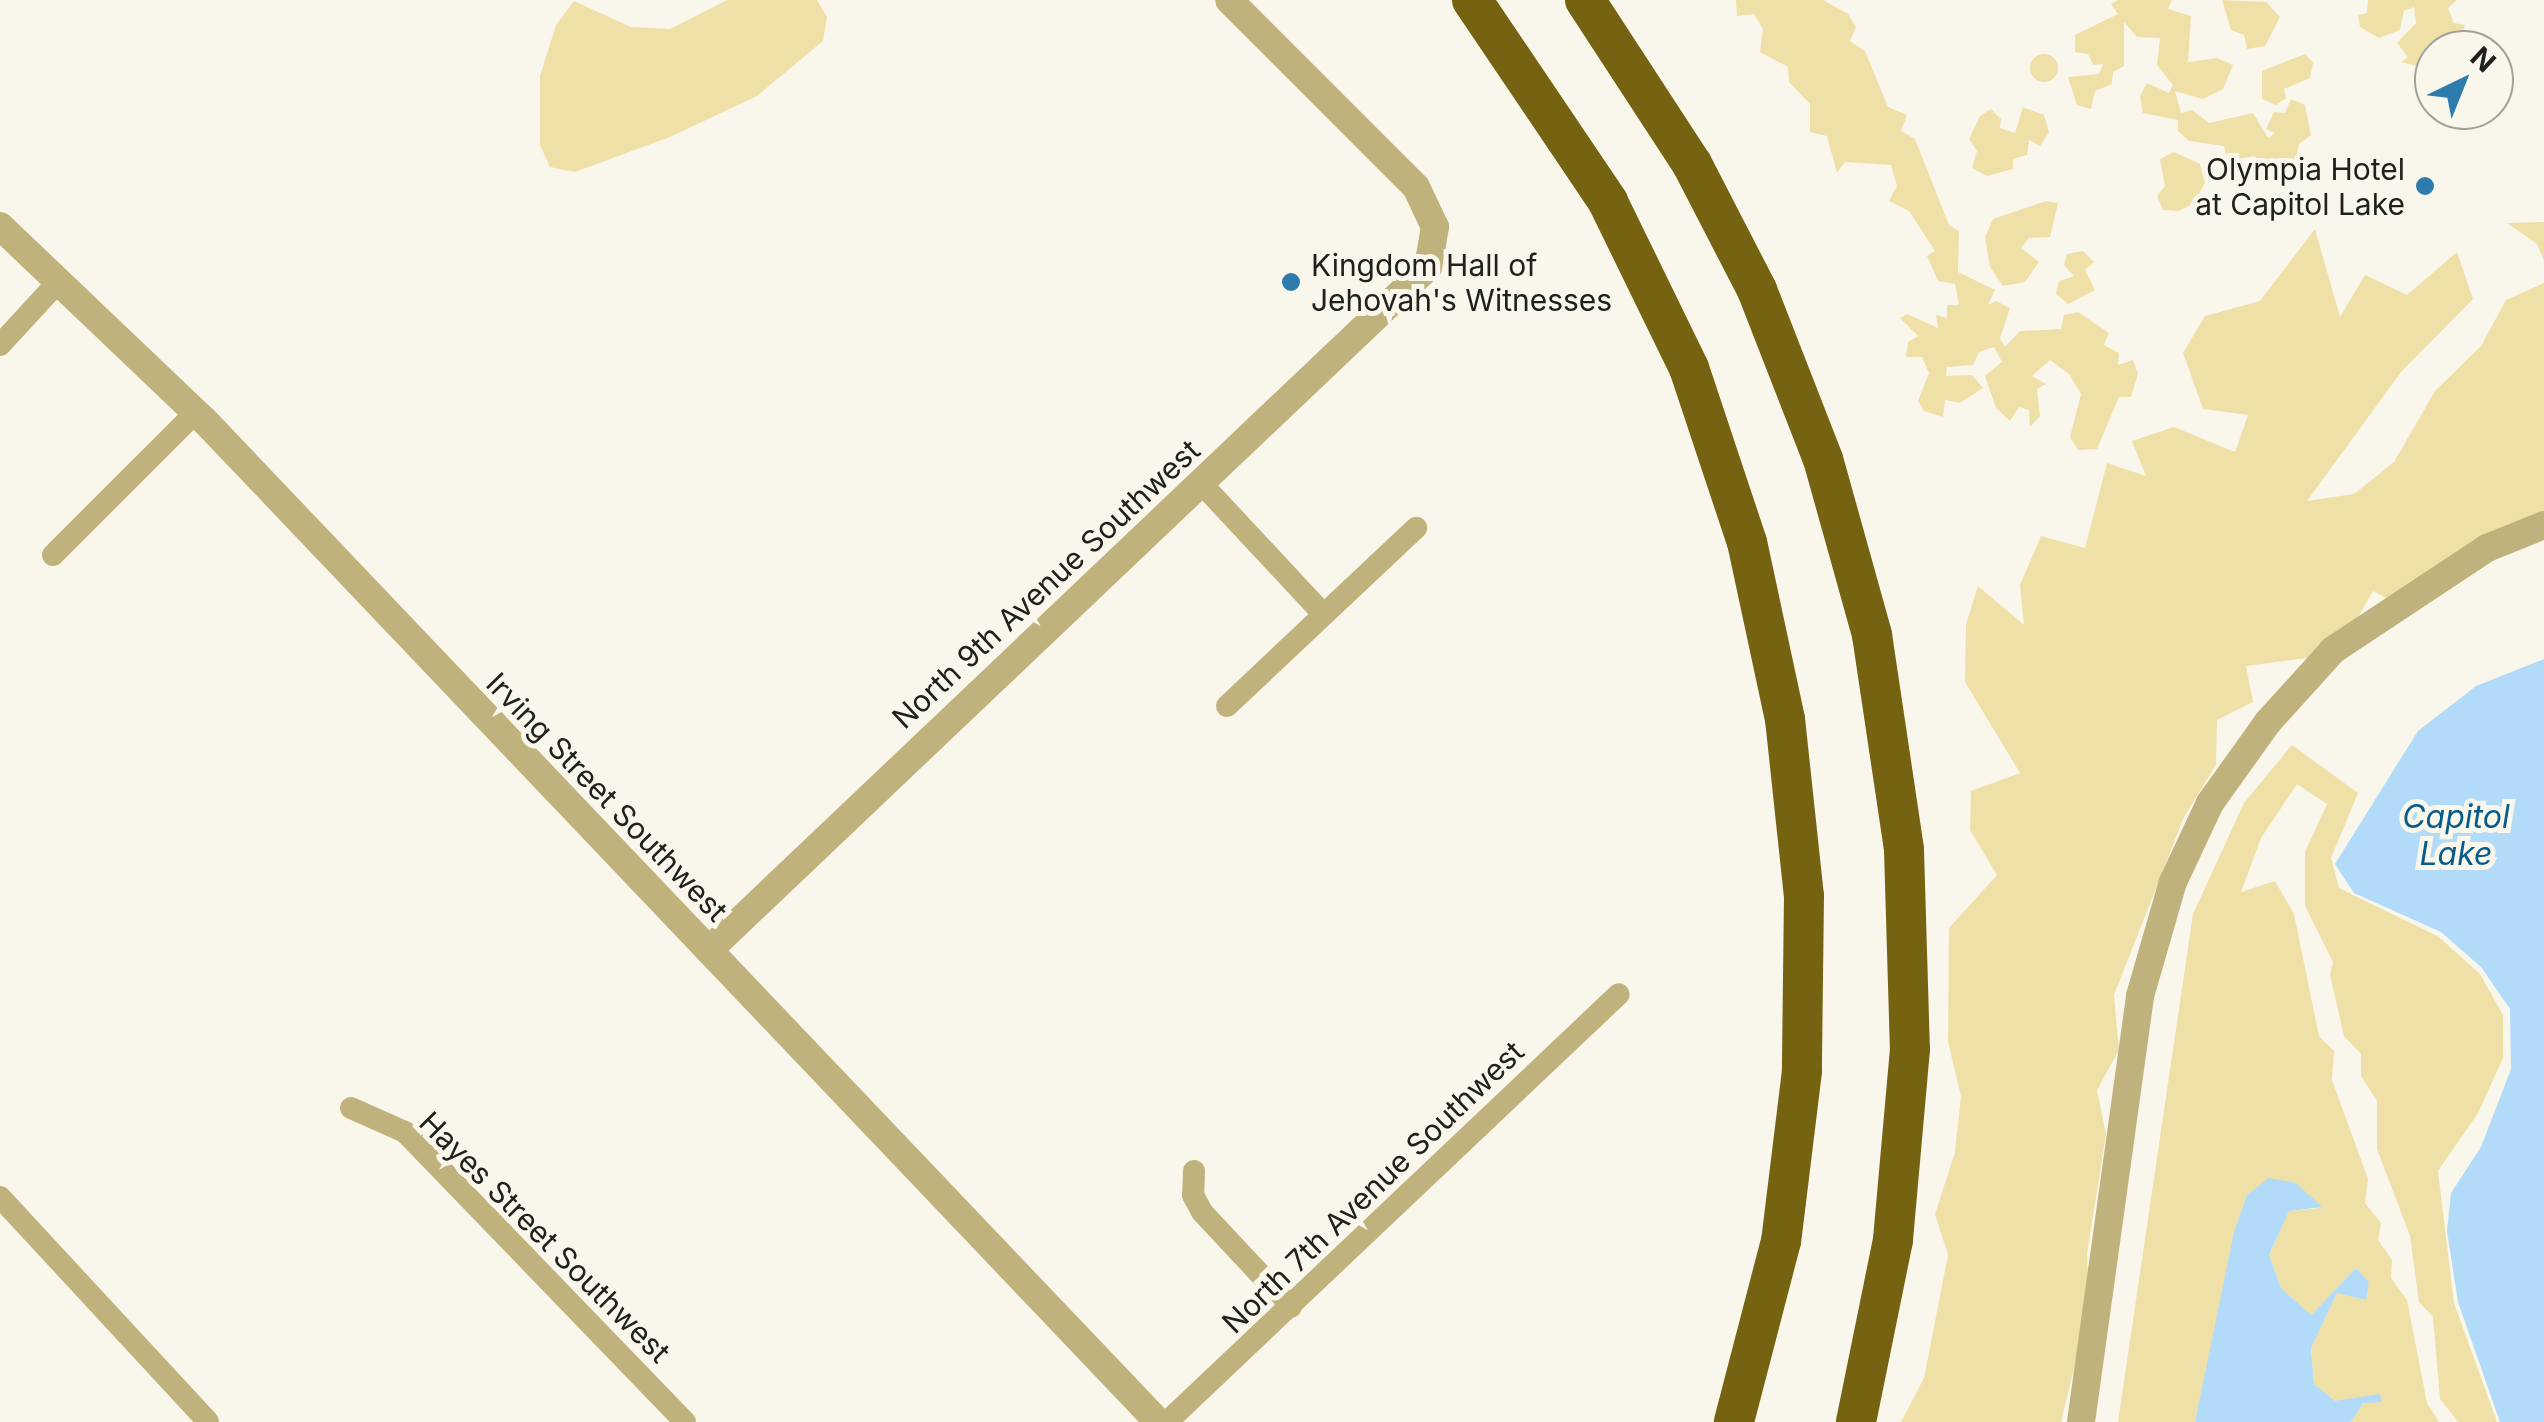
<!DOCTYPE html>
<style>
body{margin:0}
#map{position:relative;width:2544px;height:1422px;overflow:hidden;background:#f9f7eb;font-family:Inter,sans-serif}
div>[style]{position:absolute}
.green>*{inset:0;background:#efe0a8}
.round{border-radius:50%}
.water>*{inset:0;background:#b2daf9}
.minor>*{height:22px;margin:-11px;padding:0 11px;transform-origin:11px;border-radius:11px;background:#bfb27d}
.tertiary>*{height:28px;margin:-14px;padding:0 14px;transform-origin:14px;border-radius:14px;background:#bfb27d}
.motorway>*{height:40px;margin:-20px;padding:0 20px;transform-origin:20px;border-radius:20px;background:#756312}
.dots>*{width:28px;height:28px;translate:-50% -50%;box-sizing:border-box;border:5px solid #f9f7eb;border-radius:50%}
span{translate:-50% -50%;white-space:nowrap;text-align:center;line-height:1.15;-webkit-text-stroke:10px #f9f7eb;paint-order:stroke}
.poi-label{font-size:30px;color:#21201c}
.right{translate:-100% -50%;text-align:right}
.left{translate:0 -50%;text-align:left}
.street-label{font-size:30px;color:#21201c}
.water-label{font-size:32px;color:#075c8b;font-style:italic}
.north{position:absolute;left:2414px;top:30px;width:100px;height:100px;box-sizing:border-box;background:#f9f7eb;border:2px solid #a3a198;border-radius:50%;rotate:43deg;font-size:28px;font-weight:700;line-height:40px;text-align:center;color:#21201c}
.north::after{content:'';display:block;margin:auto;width:35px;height:45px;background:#2e7bad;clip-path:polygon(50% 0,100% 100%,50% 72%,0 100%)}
</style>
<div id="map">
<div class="green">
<div style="clip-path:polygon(727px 0,817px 0,827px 17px,823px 41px,757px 96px,670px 137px,575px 172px,550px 167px,540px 145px,540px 76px,556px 25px,574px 1px,631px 27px,670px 29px)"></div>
<div style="clip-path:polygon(1736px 0,1823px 0,1848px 14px,1856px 27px,1850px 41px,1865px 51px,1888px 107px,1907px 115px,1901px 131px,1915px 139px,1949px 225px,1959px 231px,1958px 272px,1995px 290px,1988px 305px,1996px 301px,2010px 308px,2000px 338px,2005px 347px,2020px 331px,2061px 329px,2064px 315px,2078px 312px,2109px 333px,2104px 345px,2119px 353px,2118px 365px,2133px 360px,2138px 374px,2131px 397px,2119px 397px,2097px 449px,2078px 450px,2070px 437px,2081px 394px,2069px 374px,2050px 360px,2032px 376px,2046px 384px,2037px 389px,2040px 416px,2030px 427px,2029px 410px,2019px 407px,2010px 421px,1996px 408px,1985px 376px,2002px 362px,1994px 347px,1979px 352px,1973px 365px,1947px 367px,1946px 376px,1972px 375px,1983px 388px,1960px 403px,1945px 400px,1943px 417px,1924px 411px,1918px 401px,1929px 373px,1922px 357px,1906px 357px,1908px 342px,1918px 336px,1900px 318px,1907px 314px,1938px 328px,1936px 315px,1947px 318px,1947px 305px,1959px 305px,1955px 284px,1938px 281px,1927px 256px,1935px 251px,1909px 211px,1889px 201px,1897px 186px,1891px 165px,1845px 162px,1837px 173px,1827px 136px,1810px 132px,1810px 104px,1789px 82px,1788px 67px,1760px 52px,1763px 29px,1754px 14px,1737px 16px)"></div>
<div style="clip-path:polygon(2118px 0,2172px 0,2168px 9px,2191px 16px,2188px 62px,2217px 58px,2233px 65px,2223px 89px,2203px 99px,2175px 91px,2181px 113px,2192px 110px,2209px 123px,2253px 113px,2268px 138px,2275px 133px,2266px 129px,2274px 112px,2285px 113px,2291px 99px,2305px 105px,2311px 135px,2299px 144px,2294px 171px,2261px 169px,2255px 156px,2227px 161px,2224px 146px,2189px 141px,2178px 131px,2178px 120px,2143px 113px,2140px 96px,2147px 83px,2169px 93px,2173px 85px,2157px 65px,2160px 38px,2137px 37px,2124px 22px,2124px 66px,2113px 72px,2112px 84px,2095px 91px,2091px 109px,2077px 105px,2068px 77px,2099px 74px,2103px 64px,2093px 65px,2088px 54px,2075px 52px,2075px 35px,2118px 14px,2111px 4px)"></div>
<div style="clip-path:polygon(2222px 0,2266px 2px,2280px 17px,2265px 46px,2247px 49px,2244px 35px,2231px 30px)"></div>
<div style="clip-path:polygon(2368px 0,2457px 0,2448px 8px,2454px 23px,2465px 25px,2457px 50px,2434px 50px,2431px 70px,2401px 62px,2408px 57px,2397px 43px,2416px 23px,2414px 7px,2404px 11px,2400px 30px,2379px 38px,2360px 27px,2358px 15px,2367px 13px)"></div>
<div class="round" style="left:2030px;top:54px;width:28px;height:28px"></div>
<div style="clip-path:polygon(2305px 54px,2313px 63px,2310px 78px,2284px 89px,2286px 98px,2276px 105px,2262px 99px,2262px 71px)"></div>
<div style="clip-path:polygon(2023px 107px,2044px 115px,2049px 132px,2040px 146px,2029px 140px,2027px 155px,2013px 159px,2013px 169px,1987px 176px,1972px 168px,1977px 151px,1969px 139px,1980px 116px,1991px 109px,2001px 119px,2000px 128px,2015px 133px)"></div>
<div style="clip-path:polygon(2174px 152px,2200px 164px,2205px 183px,2193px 204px,2178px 211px,2163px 210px,2157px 196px,2165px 186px,2160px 159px)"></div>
<div style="clip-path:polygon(2046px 201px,2058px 203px,2050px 237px,2029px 238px,2021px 248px,2039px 262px,2025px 282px,2003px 286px,1990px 267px,1985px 237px,1993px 219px)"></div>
<div style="clip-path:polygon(2544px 222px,2544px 261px,2537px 244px,2507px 223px)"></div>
<div style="clip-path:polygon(2315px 229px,2340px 317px,2365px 275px,2407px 295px,2457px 252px,2473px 299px,2401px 372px,2307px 501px,2354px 494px,2394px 462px,2435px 391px,2481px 346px,2506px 300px,2544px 283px,2544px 511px,2465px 552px,2407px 609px,2373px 591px,2337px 654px,2246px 666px,2253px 702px,2217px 720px,2216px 765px,2184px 817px,2114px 995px,2119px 1050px,2097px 1090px,2106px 1134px,2087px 1254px,2089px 1306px,2061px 1422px,1901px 1422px,1924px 1378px,1948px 1255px,1935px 1214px,1955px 1152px,1961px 1096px,1948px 1042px,1949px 928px,1997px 875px,1970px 830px,1971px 791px,2020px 773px,1965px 682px,1966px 624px,1978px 586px,2024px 625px,2020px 585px,2041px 536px,2085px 548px,2107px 463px,2146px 476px,2132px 441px,2174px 427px,2235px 452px,2248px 415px,2203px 409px,2183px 353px,2205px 316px,2260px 301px)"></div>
<div style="clip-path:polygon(2083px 251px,2094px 262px,2085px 270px,2095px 290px,2068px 304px,2056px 294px,2059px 281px,2074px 276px,2064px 265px,2067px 254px)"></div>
<div style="clip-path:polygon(2292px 745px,2358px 793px,2331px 858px,2339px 888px,2439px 937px,2480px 974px,2503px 1015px,2503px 1058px,2478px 1113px,2438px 1171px,2454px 1303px,2497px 1422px,2458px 1422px,2440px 1399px,2433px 1317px,2419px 1302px,2410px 1236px,2377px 1149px,2377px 1101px,2361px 1076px,2361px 1054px,2344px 1036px,2330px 975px,2333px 962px,2305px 906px,2305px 852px,2327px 804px,2297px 784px,2261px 838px,2241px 892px,2275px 881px,2294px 914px,2319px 1036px,2334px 1051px,2332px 1080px,2368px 1179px,2365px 1203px,2381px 1223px,2378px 1240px,2392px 1260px,2391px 1278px,2407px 1300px,2427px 1403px,2439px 1422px,2351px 1422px,2363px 1403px,2335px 1401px,2314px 1384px,2311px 1348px,2337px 1292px,2365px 1300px,2369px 1282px,2356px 1268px,2311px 1315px,2281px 1288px,2269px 1255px,2289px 1211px,2320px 1208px,2247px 1195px,2195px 1422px,2118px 1422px,2193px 914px,2244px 803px)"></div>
</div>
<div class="water">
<div style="clip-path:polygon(2544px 659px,2544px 1422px,2500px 1422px,2458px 1302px,2447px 1231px,2451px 1193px,2481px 1147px,2511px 1069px,2510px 1009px,2481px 967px,2441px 932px,2354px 893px,2335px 864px,2418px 731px,2476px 686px)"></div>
<div style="clip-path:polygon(2269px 1178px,2296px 1183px,2322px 1207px,2289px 1211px,2269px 1255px,2281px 1288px,2311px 1315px,2356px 1268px,2369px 1282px,2366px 1300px,2337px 1293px,2311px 1348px,2314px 1384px,2335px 1401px,2379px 1394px,2383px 1402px,2363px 1403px,2351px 1422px,2195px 1422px,2234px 1232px,2247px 1195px)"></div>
</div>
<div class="minor">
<div style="left:0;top:345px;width:87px;rotate:-47.3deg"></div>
<div style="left:1201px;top:483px;width:179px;rotate:47deg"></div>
<div style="left:53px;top:555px;width:202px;rotate:-45deg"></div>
<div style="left:1227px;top:706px;width:260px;rotate:-43.3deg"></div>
<div style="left:351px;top:1108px;width:59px;rotate:24deg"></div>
<div style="left:405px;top:1132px;width:403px;rotate:46deg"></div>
<div style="left:1194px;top:1171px;width:24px;rotate:92deg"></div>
<div style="left:1193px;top:1195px;width:19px;rotate:62deg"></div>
<div style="left:1202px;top:1212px;width:130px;rotate:46.9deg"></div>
<div style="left:0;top:1197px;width:306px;rotate:47.2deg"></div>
<div style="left:1167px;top:1422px;width:622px;rotate:-43.44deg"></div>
</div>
<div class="tertiary">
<div style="left:0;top:226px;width:280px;rotate:43.6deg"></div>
<div style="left:203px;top:419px;width:1385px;rotate:46.4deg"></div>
<div style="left:709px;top:950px;width:992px;rotate:-43.53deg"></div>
<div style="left:1428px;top:267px;width:41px;rotate:-80.1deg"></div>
<div style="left:1435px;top:227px;width:44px;rotate:-115.4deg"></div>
<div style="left:1416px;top:187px;width:264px;rotate:-135deg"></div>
<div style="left:2081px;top:1422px;width:430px;rotate:-82.1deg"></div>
<div style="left:2140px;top:996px;width:119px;rotate:-73.9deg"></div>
<div style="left:2173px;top:882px;width:87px;rotate:-64.9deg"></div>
<div style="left:2210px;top:803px;width:100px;rotate:-54.4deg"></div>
<div style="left:2268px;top:722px;width:97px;rotate:-47.9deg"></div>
<div style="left:2333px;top:650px;width:185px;rotate:-33.5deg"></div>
<div style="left:2487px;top:548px;width:61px;rotate:-22deg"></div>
</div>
<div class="motorway">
<div style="left:1472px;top:0;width:244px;rotate:56deg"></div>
<div style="left:1608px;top:202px;width:185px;rotate:64deg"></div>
<div style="left:1689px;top:368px;width:183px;rotate:71.6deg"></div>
<div style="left:1747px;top:542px;width:181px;rotate:77.9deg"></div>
<div style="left:1785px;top:719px;width:178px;rotate:83.9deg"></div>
<div style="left:1804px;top:896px;width:175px;rotate:90.7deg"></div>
<div style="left:1802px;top:1071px;width:171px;rotate:97deg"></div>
<div style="left:1781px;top:1241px;width:187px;rotate:104.6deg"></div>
<div style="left:1585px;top:0;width:196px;rotate:56.9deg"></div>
<div style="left:1692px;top:164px;width:142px;rotate:62.7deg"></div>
<div style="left:1757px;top:290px;width:181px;rotate:68.7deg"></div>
<div style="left:1823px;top:459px;width:183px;rotate:74.4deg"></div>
<div style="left:1872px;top:635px;width:217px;rotate:81.5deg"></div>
<div style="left:1904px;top:850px;width:199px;rotate:88.3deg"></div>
<div style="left:1910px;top:1049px;width:192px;rotate:95.1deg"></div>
<div style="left:1893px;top:1240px;width:186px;rotate:101.5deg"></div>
</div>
<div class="dots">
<div style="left:2425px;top:186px;background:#2e7bad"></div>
<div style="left:1291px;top:282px;background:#2e7bad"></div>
</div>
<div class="poi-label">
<span class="right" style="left:2405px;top:186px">Olympia Hotel<br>at Capitol Lake</span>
<span class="left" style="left:1311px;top:282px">Kingdom Hall of<br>Jehovah's Witnesses</span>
</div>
<div class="street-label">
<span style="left:1046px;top:584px;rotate:-43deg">North 9th Avenue Southwest</span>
<span style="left:607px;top:797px;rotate:46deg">Irving Street Southwest</span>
<span style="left:1373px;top:1187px;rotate:-44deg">North 7th Avenue Southwest</span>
<span style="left:545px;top:1237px;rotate:45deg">Hayes Street Southwest</span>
</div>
<div class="water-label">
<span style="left:2456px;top:836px">Capitol<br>Lake</span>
</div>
<div class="north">N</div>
</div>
